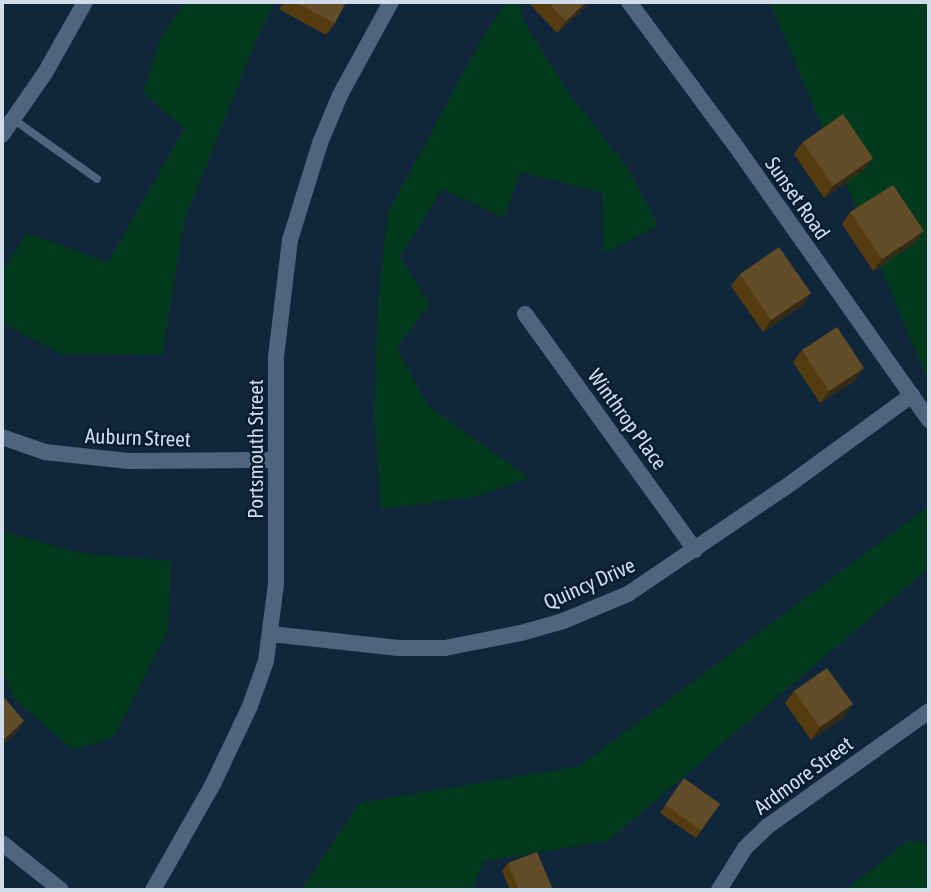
<!DOCTYPE html>
<style>
body{margin:0}
#map{position:relative;width:931px;height:892px;overflow:hidden;background:#10263b;font-family:"Asap Condensed",sans-serif}
div>[style]{position:absolute}
.green>*{inset:0;background:#033a1d}
.lane>*{height:8px;margin:-4px;padding:0 4px;transform-origin:4px;border-radius:4px;background:#4d667e}
.street>*{height:16px;margin:-8px;padding:0 8px;transform-origin:8px;border-radius:8px;background:#4d667e}
.wall>*{inset:0;background:#553c10}
.shaded-wall>*{inset:0;background:#342c18}
.building>*{inset:0;background:#624d28}
span{translate:-50% -50%;white-space:nowrap;text-align:center;line-height:1.15;-webkit-text-stroke:5px #061c31;paint-order:stroke}
.street-label{font-size:21px;color:#d0ddeb}
.frame{position:absolute;inset:0;border:4px solid #d0ddeb;pointer-events:none}
</style>
<div id="map">
<div class="green">
<div style="clip-path:polygon(185px 2px,275px 2px,257px 38px,184px 222px,162px 355px,61px 354px,2px 323px,2px 272px,27px 233px,108px 262px,184px 129px,143px 92px,161px 37px)"></div>
<div style="clip-path:polygon(506px 2px,519px 2px,523px 20px,568px 92px,629px 170px,658px 226px,603px 254px,602px 193px,521px 172px,504px 218px,442px 189px,400px 257px,429px 304px,397px 348px,427px 405px,529px 478px,475px 497px,381px 509px,374px 416px,378px 300px,388px 213px,477px 47px)"></div>
<div style="clip-path:polygon(770px 2px,929px 2px,929px 383px)"></div>
<div style="clip-path:polygon(929px 506px,929px 568px,608px 841px,484px 861px,472px 890px,301px 890px,359px 803px,579px 766px)"></div>
<div style="clip-path:polygon(2px 531px,79px 553px,171px 561px,168px 631px,114px 737px,73px 750px,13px 698px,2px 666px)"></div>
<div style="clip-path:polygon(908px 840px,929px 844px,929px 890px,846px 890px)"></div>
</div>
<div class="lane">
<div style="left:13px;top:119px;width:103px;rotate:35.5deg"></div>
</div>
<div class="street">
<div style="left:629px;top:2px;width:178px;rotate:53.5deg"></div>
<div style="left:735px;top:145px;width:337px;rotate:54.8deg"></div>
<div style="left:2px;top:135px;width:75px;rotate:-55.3deg"></div>
<div style="left:45px;top:73px;width:81px;rotate:-60.6deg"></div>
<div style="left:525px;top:314px;width:291px;rotate:54.2deg"></div>
<div style="left:2px;top:437px;width:46px;rotate:19.2deg"></div>
<div style="left:45px;top:452px;width:84px;rotate:6.1deg"></div>
<div style="left:129px;top:461px;width:147px;rotate:-0.4deg"></div>
<div style="left:271px;top:634px;width:128px;rotate:6.3deg"></div>
<div style="left:398px;top:648px;width:47px"></div>
<div style="left:445px;top:648px;width:77px;rotate:-11.2deg"></div>
<div style="left:521px;top:633px;width:44px;rotate:-15.9deg"></div>
<div style="left:563px;top:621px;width:70px;rotate:-22.6deg"></div>
<div style="left:628px;top:594px;width:201px;rotate:-34.2deg"></div>
<div style="left:794px;top:481px;width:146px;rotate:-36.1deg"></div>
<div style="left:2px;top:843px;width:75px;rotate:38.5deg"></div>
<div style="left:153px;top:890px;width:122px;rotate:-60.5deg"></div>
<div style="left:213px;top:784px;width:86px;rotate:-64.6deg"></div>
<div style="left:250px;top:706px;width:48px;rotate:-70.4deg"></div>
<div style="left:266px;top:661px;width:78px;rotate:-82.6deg"></div>
<div style="left:276px;top:584px;width:227px;rotate:-90deg"></div>
<div style="left:276px;top:357px;width:118px;rotate:-83.2deg"></div>
<div style="left:290px;top:240px;width:102px;rotate:-72.8deg"></div>
<div style="left:320px;top:143px;width:52px;rotate:-67.4deg"></div>
<div style="left:340px;top:95px;width:106px;rotate:-61.3deg"></div>
<div style="left:719px;top:890px;width:49px;rotate:-58.2deg"></div>
<div style="left:745px;top:848px;width:32px;rotate:-44deg"></div>
<div style="left:768px;top:826px;width:198px;rotate:-35.5deg"></div>
</div>
<div class="wall">
<div style="clip-path:polygon(284px 2px,346px 2px,335px 23px,326px 35px,279px 9px)"></div>
<div style="clip-path:polygon(528px 2px,591px 2px,557px 33px)"></div>
<div style="clip-path:polygon(803px 142px,873px 158px,864px 170px,824px 198px,794px 154px)"></div>
<div style="clip-path:polygon(850px 212px,915px 243px,873px 271px,842px 224px)"></div>
<div style="clip-path:polygon(740px 274px,811px 293px,803px 305px,763px 332px,731px 286px)"></div>
<div style="clip-path:polygon(802px 350px,855px 381px,820px 403px,793px 362px)"></div>
<div style="clip-path:polygon(794px 691px,844px 717px,811px 740px,785px 703px)"></div>
<div style="clip-path:polygon(720px 804px,696px 838px,660px 813px,665px 805px)"></div>
<div style="clip-path:polygon(508px 863px,553px 890px,510px 890px,502px 871px)"></div>
</div>
<div class="shaded-wall">
<div style="clip-path:polygon(586px 2px,591px 2px,557px 33px,566px 21px)"></div>
<div style="clip-path:polygon(873px 158px,864px 170px,824px 198px,833px 186px)"></div>
<div style="clip-path:polygon(924px 231px,915px 243px,873px 271px,882px 259px)"></div>
<div style="clip-path:polygon(811px 293px,803px 305px,763px 332px,771px 320px)"></div>
<div style="clip-path:polygon(864px 368px,855px 381px,820px 403px,829px 391px)"></div>
<div style="clip-path:polygon(853px 704px,844px 717px,811px 740px,820px 727px)"></div>
<div style="clip-path:polygon(24px 721px,16px 733px,2px 746px,2px 741px)"></div>
</div>
<div class="building">
<div style="clip-path:polygon(296px 2px,346px 2px,335px 23px)"></div>
<div style="clip-path:polygon(548px 2px,586px 2px,566px 21px)"></div>
<div style="clip-path:polygon(843px 114px,873px 158px,833px 186px,803px 142px)"></div>
<div style="clip-path:polygon(893px 185px,924px 231px,882px 259px,850px 212px)"></div>
<div style="clip-path:polygon(779px 247px,811px 293px,771px 320px,740px 274px)"></div>
<div style="clip-path:polygon(837px 327px,864px 368px,829px 391px,802px 350px)"></div>
<div style="clip-path:polygon(827px 668px,853px 704px,820px 727px,794px 691px)"></div>
<div style="clip-path:polygon(2px 695px,24px 721px,2px 741px)"></div>
<div style="clip-path:polygon(684px 778px,720px 804px,701px 830px,665px 805px)"></div>
<div style="clip-path:polygon(537px 852px,553px 890px,519px 890px,508px 863px)"></div>
</div>
<div class="street-label">
<span style="left:798px;top:198px;rotate:55deg">Sunset Road</span>
<span style="left:628px;top:419px;rotate:54deg">Winthrop Place</span>
<span style="left:138px;top:437px;rotate:2deg">Auburn Street</span>
<span style="left:255px;top:449px;rotate:-90deg">Portsmouth Street</span>
<span style="left:589px;top:583px;rotate:-24deg">Quincy Drive</span>
<span style="left:803px;top:775px;rotate:-36deg">Ardmore Street</span>
</div>
<div class="frame"></div>
</div>
